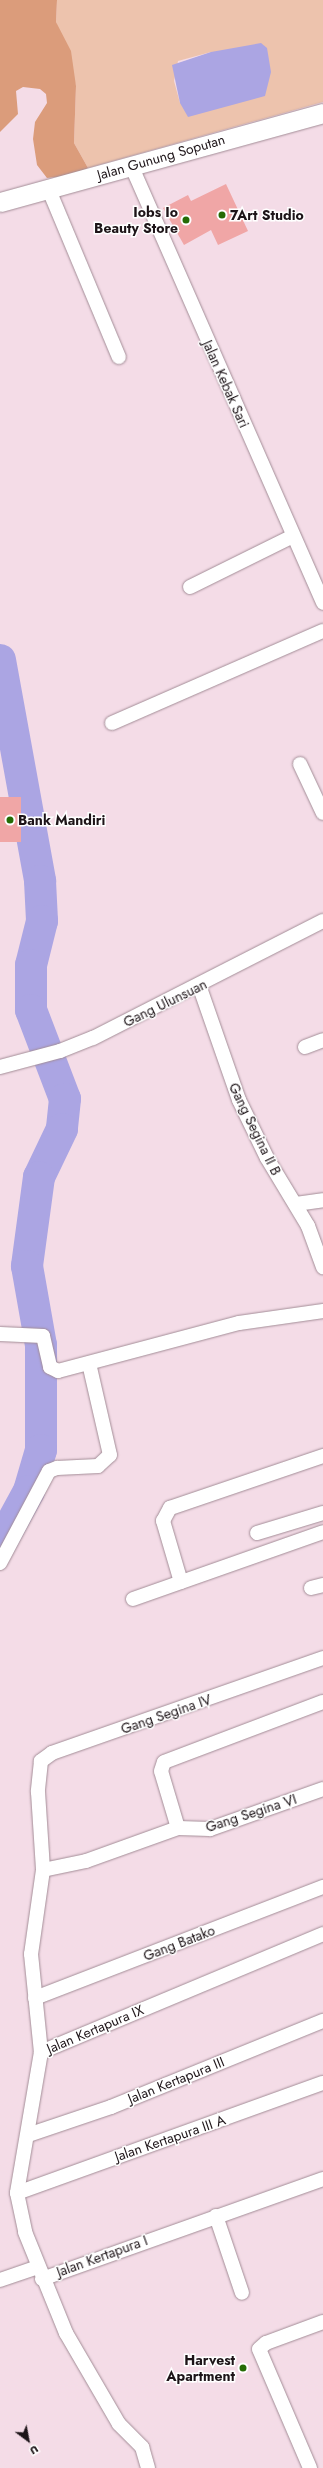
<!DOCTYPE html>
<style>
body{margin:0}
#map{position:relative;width:323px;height:2468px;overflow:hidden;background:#f4dce7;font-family:Jost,sans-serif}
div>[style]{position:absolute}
.green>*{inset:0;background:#edc3ad}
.forest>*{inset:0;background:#db9c7b}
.water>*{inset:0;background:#aba5e3}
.river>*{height:32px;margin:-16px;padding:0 16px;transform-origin:16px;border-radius:16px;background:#aba5e3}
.building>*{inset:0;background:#f0a6a6}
.roads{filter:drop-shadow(0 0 1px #a38d97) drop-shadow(0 0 1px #a38d97)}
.minor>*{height:14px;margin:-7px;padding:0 7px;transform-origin:7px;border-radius:7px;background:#fff}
.secondary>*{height:19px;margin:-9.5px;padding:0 9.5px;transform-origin:9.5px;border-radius:9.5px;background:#fff}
.dots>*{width:11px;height:11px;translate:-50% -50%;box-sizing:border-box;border:2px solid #fff;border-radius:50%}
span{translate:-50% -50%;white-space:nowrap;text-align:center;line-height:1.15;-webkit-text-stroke:3px #fff;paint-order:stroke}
.street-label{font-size:14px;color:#1d1418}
.poi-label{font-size:14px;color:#1d1418;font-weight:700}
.right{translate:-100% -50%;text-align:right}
.left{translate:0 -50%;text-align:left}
.north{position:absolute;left:8px;top:2420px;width:40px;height:40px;-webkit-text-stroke:3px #fff;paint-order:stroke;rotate:148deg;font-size:11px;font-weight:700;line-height:16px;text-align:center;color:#1d1418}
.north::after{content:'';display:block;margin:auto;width:14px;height:18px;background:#1d1418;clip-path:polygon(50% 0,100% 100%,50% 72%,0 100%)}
</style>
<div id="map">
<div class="green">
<div style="clip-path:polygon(evenodd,57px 0,323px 0,323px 102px,88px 168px,74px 143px,76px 86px,56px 22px,57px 0,211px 52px,180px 103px,174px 81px,178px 61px,211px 52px)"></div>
</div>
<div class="forest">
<div style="clip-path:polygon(0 0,57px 0,56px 22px,71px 51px,76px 86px,74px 143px,88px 168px,74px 175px,47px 178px,37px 165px,33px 139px,35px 122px,47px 103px,46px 94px,40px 89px,23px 87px,16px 91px,18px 114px,0 132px)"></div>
</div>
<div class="water">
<div style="clip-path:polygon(261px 43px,267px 48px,271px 72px,265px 96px,188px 117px,180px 103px,172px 65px,211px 52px)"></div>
</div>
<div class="river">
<div style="left:0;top:660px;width:225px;rotate:79.7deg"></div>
<div style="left:40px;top:881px;width:40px;rotate:87.1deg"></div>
<div style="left:42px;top:921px;width:45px;rotate:104deg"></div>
<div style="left:31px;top:965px;width:45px;rotate:90deg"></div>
<div style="left:31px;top:1010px;width:95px;rotate:69.1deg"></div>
<div style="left:65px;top:1099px;width:30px;rotate:96deg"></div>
<div style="left:62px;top:1129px;width:53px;rotate:115.6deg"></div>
<div style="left:39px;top:1177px;width:90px;rotate:97.7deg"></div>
<div style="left:27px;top:1266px;width:80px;rotate:80deg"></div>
<div style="left:41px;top:1345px;width:105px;rotate:90deg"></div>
<div style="left:41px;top:1450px;width:43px;rotate:106.3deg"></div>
<div style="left:29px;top:1491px;width:60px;rotate:118.7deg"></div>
</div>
<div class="building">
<div style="clip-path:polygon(226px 184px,248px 231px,218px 245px,211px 230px,184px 245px,163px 208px,188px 195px,191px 201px)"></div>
<div style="clip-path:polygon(0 797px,21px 797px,21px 842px,0 842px)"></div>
</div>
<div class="roads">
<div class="minor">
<div style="left:131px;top:165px;width:478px;rotate:66.3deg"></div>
<div style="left:49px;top:190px;width:181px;rotate:67.3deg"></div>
<div style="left:190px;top:587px;width:115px;rotate:-26.3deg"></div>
<div style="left:112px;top:723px;width:230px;rotate:-23.6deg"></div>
<div style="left:300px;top:764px;width:54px;rotate:64.9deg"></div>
<div style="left:199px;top:985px;width:122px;rotate:70.8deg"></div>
<div style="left:239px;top:1100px;width:64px;rotate:64.2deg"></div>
<div style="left:267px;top:1158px;width:79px;rotate:58.9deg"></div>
<div style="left:308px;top:1226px;width:44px;rotate:69.9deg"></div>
<div style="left:305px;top:1047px;width:19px;rotate:-21deg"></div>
<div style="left:0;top:1067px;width:62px;rotate:-14.9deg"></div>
<div style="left:60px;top:1051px;width:35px;rotate:-22deg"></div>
<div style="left:93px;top:1038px;width:258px;rotate:-27deg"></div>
<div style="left:296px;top:1204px;width:27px;rotate:-8deg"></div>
<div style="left:0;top:1334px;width:43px;rotate:2.7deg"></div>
<div style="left:43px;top:1336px;width:32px;rotate:77deg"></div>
<div style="left:50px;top:1367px;width:9px;rotate:27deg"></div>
<div style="left:58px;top:1371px;width:187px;rotate:-14.9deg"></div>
<div style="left:239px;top:1323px;width:85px;rotate:-8.1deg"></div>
<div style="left:257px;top:1533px;width:69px;rotate:-16.9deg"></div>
<div style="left:0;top:1563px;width:104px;rotate:-62deg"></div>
<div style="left:49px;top:1471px;width:9px;rotate:-21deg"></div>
<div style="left:57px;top:1468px;width:41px;rotate:-2.8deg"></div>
<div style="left:98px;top:1466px;width:16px;rotate:-43deg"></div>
<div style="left:110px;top:1455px;width:94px;rotate:-102.9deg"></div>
<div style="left:181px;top:1582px;width:64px;rotate:-106.4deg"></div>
<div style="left:163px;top:1521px;width:15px;rotate:-62deg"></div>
<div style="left:170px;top:1508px;width:162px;rotate:-18.8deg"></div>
<div style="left:311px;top:1588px;width:12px;rotate:-14deg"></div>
<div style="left:133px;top:1599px;width:201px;rotate:-19.4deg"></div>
<div style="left:323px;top:1658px;width:287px;rotate:160.7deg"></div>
<div style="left:52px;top:1753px;width:14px;rotate:144deg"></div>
<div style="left:41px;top:1761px;width:31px;rotate:96deg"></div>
<div style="left:38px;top:1792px;width:78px;rotate:86.3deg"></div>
<div style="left:43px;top:1870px;width:85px;rotate:98.1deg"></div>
<div style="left:31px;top:1954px;width:99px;rotate:84.2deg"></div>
<div style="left:41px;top:2052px;width:306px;rotate:-22.7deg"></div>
<div style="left:178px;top:1828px;width:59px;rotate:-106.6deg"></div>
<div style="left:161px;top:1771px;width:9px;rotate:-72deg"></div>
<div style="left:164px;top:1762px;width:170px;rotate:-20.7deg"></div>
<div style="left:43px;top:1870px;width:44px;rotate:-11.8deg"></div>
<div style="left:86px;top:1861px;width:98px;rotate:-19.7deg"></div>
<div style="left:178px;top:1828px;width:32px;rotate:2deg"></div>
<div style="left:210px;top:1829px;width:120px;rotate:-19.5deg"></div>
<div style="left:35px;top:1998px;width:309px;rotate:-21.1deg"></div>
<div style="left:41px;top:2052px;width:143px;rotate:99.7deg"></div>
<div style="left:17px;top:2193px;width:40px;rotate:78deg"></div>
<div style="left:25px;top:2232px;width:109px;rotate:67.9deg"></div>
<div style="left:66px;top:2333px;width:105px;rotate:59.8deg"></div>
<div style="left:119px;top:2424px;width:33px;rotate:45deg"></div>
<div style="left:142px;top:2447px;width:22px;rotate:74deg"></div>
<div style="left:28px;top:2135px;width:88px;rotate:-18.6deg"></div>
<div style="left:111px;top:2107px;width:229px;rotate:-22.1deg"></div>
<div style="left:17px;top:2193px;width:325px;rotate:-19.8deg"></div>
<div style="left:216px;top:2216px;width:81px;rotate:71.3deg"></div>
<div style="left:42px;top:2279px;width:298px;rotate:-19.6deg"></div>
<div style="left:0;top:2280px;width:39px;rotate:-19deg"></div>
<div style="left:310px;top:2468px;width:129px;rotate:-113.2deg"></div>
<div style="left:259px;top:2349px;width:9px;rotate:-41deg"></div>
<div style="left:266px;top:2343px;width:61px;rotate:-20.2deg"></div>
</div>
<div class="secondary">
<div style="left:0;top:202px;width:335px;rotate:-15.4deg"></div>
</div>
</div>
<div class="dots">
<div style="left:222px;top:215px;background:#256b05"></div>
<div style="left:186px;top:220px;background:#256b05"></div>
<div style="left:10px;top:820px;background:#256b05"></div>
<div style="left:243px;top:2368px;background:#256b05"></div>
</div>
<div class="street-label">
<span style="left:161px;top:157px;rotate:-16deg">Jalan Gunung Soputan</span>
<span style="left:226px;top:384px;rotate:66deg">Jalan Kebak Sari</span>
<span style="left:165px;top:1003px;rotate:-26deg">Gang Ulunsuan</span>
<span style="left:255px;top:1129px;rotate:64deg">Gang Segina II B</span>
<span style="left:166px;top:1714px;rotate:-19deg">Gang Segina IV</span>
<span style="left:251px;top:1813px;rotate:-18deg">Gang Segina VI</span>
<span style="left:179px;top:1943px;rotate:-21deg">Gang Batako</span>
<span style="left:95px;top:2029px;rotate:-23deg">Jalan Kertapura IX</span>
<span style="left:176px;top:2080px;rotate:-22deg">Jalan Kertapura III</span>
<span style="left:170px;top:2138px;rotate:-19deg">Jalan Kertapura III A</span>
<span style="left:102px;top:2256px;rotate:-20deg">Jalan Kertapura I</span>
</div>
<div class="poi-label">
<span class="right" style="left:178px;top:220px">Iobs Io<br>Beauty Store</span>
<span class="left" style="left:230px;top:215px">7Art Studio</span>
<span class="left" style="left:18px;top:820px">Bank Mandiri</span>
<span class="right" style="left:235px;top:2368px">Harvest<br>Apartment</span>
</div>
<div class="north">U</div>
</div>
